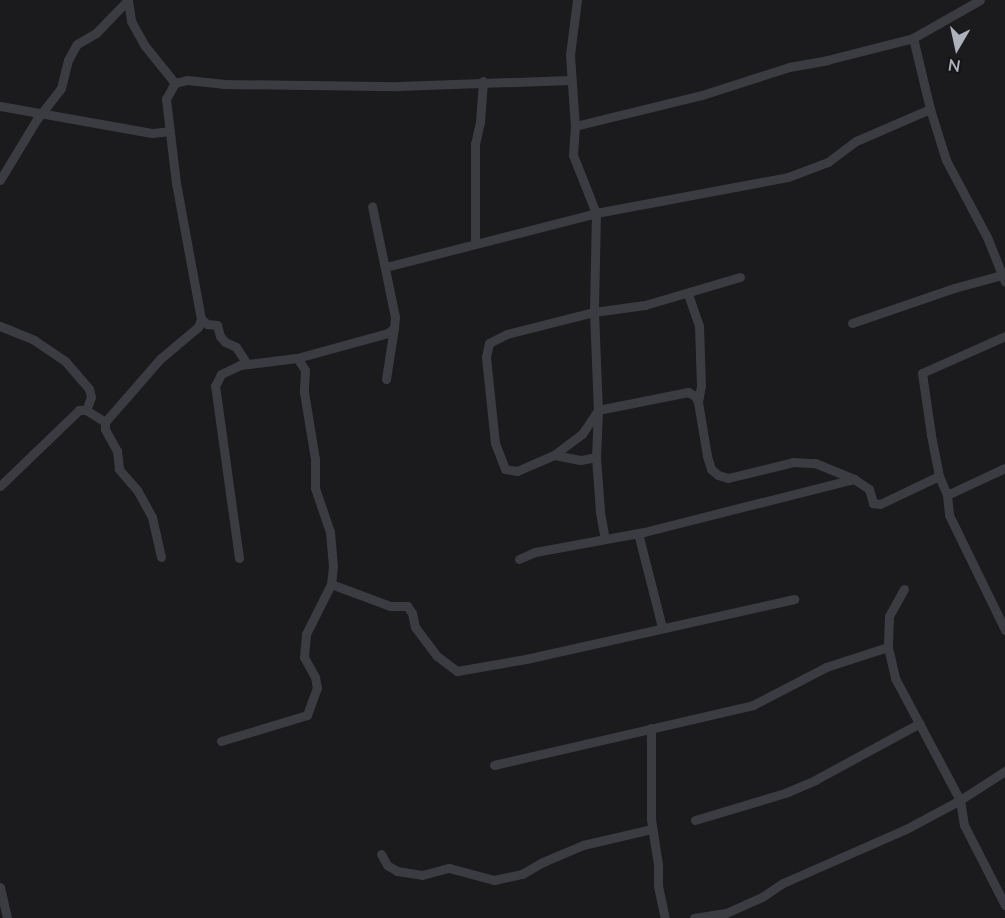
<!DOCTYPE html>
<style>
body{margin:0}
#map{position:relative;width:1005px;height:918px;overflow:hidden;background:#1b1a1d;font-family:Lato,sans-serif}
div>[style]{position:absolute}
.minor>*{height:9px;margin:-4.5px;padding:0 4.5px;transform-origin:4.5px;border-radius:4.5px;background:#3b3c41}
span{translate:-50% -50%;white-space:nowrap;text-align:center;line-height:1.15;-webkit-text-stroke:5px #151518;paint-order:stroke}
.north{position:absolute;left:927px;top:18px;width:60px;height:60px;-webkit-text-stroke:4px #151518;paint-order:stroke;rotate:189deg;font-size:16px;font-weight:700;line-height:24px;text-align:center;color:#adb1bb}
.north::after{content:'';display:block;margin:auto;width:21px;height:27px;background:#adb1bb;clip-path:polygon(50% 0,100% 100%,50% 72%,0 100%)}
</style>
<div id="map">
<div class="minor">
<div style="left:577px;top:0;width:55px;rotate:97.3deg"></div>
<div style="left:570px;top:55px;width:71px;rotate:86deg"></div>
<div style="left:575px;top:126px;width:29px;rotate:94deg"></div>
<div style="left:573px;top:155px;width:62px;rotate:68.4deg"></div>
<div style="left:596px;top:213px;width:99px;rotate:91.2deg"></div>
<div style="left:594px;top:312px;width:98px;rotate:87.7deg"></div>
<div style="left:598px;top:410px;width:47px;rotate:92.4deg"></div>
<div style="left:596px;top:457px;width:55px;rotate:85.8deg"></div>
<div style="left:600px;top:512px;width:27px;rotate:80deg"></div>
<div style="left:128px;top:1px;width:20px;rotate:81deg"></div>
<div style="left:131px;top:21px;width:29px;rotate:61deg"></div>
<div style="left:145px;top:46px;width:48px;rotate:51deg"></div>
<div style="left:913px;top:38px;width:73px;rotate:76.5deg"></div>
<div style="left:930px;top:109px;width:53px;rotate:72.6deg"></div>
<div style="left:946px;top:160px;width:87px;rotate:62deg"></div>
<div style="left:987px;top:237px;width:48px;rotate:68.2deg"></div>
<div style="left:0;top:106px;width:154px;rotate:10.1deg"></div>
<div style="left:152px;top:133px;width:18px;rotate:-6deg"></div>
<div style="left:575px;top:126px;width:131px;rotate:-13.7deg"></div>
<div style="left:702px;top:95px;width:91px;rotate:-17.8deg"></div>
<div style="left:789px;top:67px;width:39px;rotate:-10deg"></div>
<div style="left:827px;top:60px;width:89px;rotate:-14.3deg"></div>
<div style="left:913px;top:38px;width:77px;rotate:-29.6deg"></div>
<div style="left:0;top:180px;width:71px;rotate:-58.8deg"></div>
<div style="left:37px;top:119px;width:39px;rotate:-52deg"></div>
<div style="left:61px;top:88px;width:29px;rotate:-76deg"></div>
<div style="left:68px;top:60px;width:18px;rotate:-61deg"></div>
<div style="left:77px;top:44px;width:22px;rotate:-30deg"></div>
<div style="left:96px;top:33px;width:46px;rotate:-45.9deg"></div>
<div style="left:475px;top:243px;width:99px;rotate:-90deg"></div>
<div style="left:475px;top:144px;width:23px;rotate:-77deg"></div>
<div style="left:480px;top:122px;width:41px;rotate:-85.8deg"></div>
<div style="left:386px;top:267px;width:217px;rotate:-14.4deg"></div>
<div style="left:596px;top:213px;width:195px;rotate:-10.6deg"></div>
<div style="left:788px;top:177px;width:43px;rotate:-20.6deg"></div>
<div style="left:828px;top:162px;width:35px;rotate:-37deg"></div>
<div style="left:856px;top:141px;width:81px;rotate:-23.4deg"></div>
<div style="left:688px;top:294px;width:34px;rotate:71deg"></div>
<div style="left:699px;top:326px;width:60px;rotate:88.1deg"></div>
<div style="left:701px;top:386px;width:16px;rotate:101deg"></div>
<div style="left:201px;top:319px;width:8px;rotate:40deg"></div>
<div style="left:207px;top:324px;width:10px;rotate:6deg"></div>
<div style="left:217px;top:325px;width:11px;rotate:75deg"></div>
<div style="left:220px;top:336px;width:8px;rotate:50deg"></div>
<div style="left:225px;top:342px;width:12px;rotate:24deg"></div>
<div style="left:236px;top:347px;width:20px;rotate:57deg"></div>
<div style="left:852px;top:323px;width:108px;rotate:-18.9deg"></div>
<div style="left:954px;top:288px;width:50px;rotate:-15.2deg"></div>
<div style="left:0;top:326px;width:37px;rotate:22deg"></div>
<div style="left:34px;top:340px;width:37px;rotate:34deg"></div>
<div style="left:65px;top:361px;width:37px;rotate:49deg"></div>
<div style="left:89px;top:389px;width:8px;rotate:76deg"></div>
<div style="left:91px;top:397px;width:14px;rotate:111deg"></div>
<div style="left:1005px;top:336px;width:91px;rotate:156deg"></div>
<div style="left:922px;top:373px;width:63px;rotate:81.7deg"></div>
<div style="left:931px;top:435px;width:42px;rotate:79deg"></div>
<div style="left:939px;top:476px;width:21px;rotate:67deg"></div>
<div style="left:947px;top:495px;width:20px;rotate:84deg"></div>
<div style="left:949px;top:515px;width:128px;rotate:64deg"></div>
<div style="left:297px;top:358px;width:94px;rotate:-15.4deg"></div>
<div style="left:388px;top:333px;width:8px;rotate:-40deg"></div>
<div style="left:394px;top:328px;width:11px;rotate:-85deg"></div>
<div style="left:395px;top:317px;width:113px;rotate:-101.7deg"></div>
<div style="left:386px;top:379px;width:52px;rotate:-81.1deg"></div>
<div style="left:554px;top:455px;width:35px;rotate:-37deg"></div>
<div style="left:582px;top:434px;width:29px;rotate:-56deg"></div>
<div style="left:598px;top:410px;width:92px;rotate:-11.3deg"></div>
<div style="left:688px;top:392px;width:8px;rotate:30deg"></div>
<div style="left:695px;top:396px;width:7px;rotate:63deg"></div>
<div style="left:698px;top:402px;width:55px;rotate:80.5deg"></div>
<div style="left:707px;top:456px;width:14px;rotate:73deg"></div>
<div style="left:711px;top:469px;width:9px;rotate:41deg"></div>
<div style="left:718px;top:475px;width:10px;rotate:17deg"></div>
<div style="left:728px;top:478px;width:67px;rotate:-13.8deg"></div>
<div style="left:793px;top:462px;width:22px;rotate:3deg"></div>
<div style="left:815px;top:463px;width:42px;rotate:22.3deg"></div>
<div style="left:596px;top:457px;width:16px;rotate:169deg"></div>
<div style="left:580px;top:460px;width:26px;rotate:-169deg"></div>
<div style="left:554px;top:455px;width:40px;rotate:156.6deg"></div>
<div style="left:517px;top:471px;width:12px;rotate:-171deg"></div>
<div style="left:505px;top:469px;width:28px;rotate:-111deg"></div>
<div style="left:495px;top:443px;width:86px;rotate:-96deg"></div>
<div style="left:486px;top:357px;width:14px;rotate:-78deg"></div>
<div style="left:489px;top:343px;width:20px;rotate:-27deg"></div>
<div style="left:507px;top:334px;width:90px;rotate:-14.2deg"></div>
<div style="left:594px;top:312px;width:51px;rotate:-7.8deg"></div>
<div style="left:645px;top:305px;width:99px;rotate:-16.4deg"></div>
<div style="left:0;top:486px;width:110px;rotate:-43.9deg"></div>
<div style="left:79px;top:410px;width:7px"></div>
<div style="left:86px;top:410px;width:22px;rotate:32deg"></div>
<div style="left:947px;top:495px;width:64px;rotate:-25deg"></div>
<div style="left:638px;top:533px;width:97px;rotate:75.7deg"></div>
<div style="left:161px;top:557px;width:41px;rotate:-102.7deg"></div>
<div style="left:152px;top:517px;width:31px;rotate:-119deg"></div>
<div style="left:137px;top:490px;width:28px;rotate:-131deg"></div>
<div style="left:119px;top:469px;width:18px;rotate:-96deg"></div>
<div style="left:117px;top:451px;width:25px;rotate:-119deg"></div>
<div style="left:105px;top:429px;width:7px;rotate:-90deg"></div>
<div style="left:105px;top:422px;width:84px;rotate:-48.9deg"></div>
<div style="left:160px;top:359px;width:50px;rotate:-40.1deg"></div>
<div style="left:198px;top:327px;width:9px;rotate:-69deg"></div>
<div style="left:201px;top:319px;width:138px;rotate:-100.4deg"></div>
<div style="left:176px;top:183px;width:85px;rotate:-96.8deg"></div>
<div style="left:166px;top:99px;width:18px;rotate:-61deg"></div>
<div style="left:175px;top:83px;width:12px;rotate:-14deg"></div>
<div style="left:187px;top:80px;width:36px;rotate:6deg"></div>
<div style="left:223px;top:84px;width:175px;rotate:0.7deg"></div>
<div style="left:398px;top:86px;width:173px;rotate:-2deg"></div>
<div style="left:239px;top:558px;width:174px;rotate:-97.9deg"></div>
<div style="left:215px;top:386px;width:13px;rotate:-63deg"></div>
<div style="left:221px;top:374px;width:21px;rotate:-25deg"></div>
<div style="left:240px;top:365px;width:57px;rotate:-7deg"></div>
<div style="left:297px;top:358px;width:14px;rotate:56deg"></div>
<div style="left:305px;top:370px;width:22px;rotate:93deg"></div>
<div style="left:304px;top:392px;width:68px;rotate:80.7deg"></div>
<div style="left:315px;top:459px;width:29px;rotate:90deg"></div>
<div style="left:315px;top:488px;width:46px;rotate:71.2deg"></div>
<div style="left:330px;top:532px;width:34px;rotate:85deg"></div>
<div style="left:333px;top:566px;width:18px;rotate:96deg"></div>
<div style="left:331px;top:584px;width:63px;rotate:20.4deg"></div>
<div style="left:390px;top:606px;width:17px"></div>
<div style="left:407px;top:606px;width:9px;rotate:54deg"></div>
<div style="left:412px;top:613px;width:14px;rotate:78deg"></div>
<div style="left:415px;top:627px;width:36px;rotate:53deg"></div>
<div style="left:437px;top:656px;width:25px;rotate:37deg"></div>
<div style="left:457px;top:671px;width:70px;rotate:-9.9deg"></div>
<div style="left:526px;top:659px;width:275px;rotate:-12.6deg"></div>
<div style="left:519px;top:559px;width:17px;rotate:-24deg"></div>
<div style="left:535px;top:552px;width:111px;rotate:-10.4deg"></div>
<div style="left:644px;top:532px;width:217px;rotate:-14.2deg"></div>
<div style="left:854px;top:479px;width:18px;rotate:34deg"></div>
<div style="left:869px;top:489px;width:15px;rotate:74deg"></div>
<div style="left:873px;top:503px;width:7px;rotate:8deg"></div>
<div style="left:880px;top:504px;width:65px;rotate:-25.4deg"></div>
<div style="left:904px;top:589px;width:31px;rotate:119deg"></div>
<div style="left:889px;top:616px;width:31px;rotate:92deg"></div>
<div style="left:888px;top:647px;width:32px;rotate:77deg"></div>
<div style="left:895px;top:678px;width:138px;rotate:62deg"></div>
<div style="left:960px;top:800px;width:25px;rotate:81deg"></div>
<div style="left:964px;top:825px;width:90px;rotate:62.9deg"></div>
<div style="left:651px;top:728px;width:91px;rotate:90deg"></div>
<div style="left:651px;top:819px;width:47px;rotate:81.3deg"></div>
<div style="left:658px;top:865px;width:21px;rotate:90deg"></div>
<div style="left:658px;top:886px;width:33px;rotate:78deg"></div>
<div style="left:221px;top:741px;width:90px;rotate:-16.8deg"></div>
<div style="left:307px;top:715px;width:29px;rotate:-70deg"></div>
<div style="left:317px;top:688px;width:11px;rotate:-100deg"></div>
<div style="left:315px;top:677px;width:23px;rotate:-119deg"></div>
<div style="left:304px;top:657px;width:23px;rotate:-85deg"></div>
<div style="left:306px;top:634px;width:56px;rotate:-63.4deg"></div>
<div style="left:494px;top:765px;width:266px;rotate:-13deg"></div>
<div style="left:753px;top:705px;width:82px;rotate:-27.5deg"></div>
<div style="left:826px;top:667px;width:65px;rotate:-17.9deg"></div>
<div style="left:695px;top:820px;width:94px;rotate:-16.7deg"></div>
<div style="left:785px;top:793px;width:33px;rotate:-23deg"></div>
<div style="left:815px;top:780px;width:119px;rotate:-28.5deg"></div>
<div style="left:381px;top:854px;width:13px;rotate:61deg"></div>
<div style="left:387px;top:865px;width:12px;rotate:31deg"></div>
<div style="left:397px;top:871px;width:25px;rotate:9deg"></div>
<div style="left:422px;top:875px;width:28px;rotate:-15deg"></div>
<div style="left:449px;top:868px;width:47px;rotate:14.9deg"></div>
<div style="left:494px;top:880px;width:29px;rotate:-12deg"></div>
<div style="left:522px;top:874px;width:24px;rotate:-30deg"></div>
<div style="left:543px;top:862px;width:43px;rotate:-23deg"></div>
<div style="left:583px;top:845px;width:71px;rotate:-13.1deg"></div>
<div style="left:0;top:887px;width:32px;rotate:77deg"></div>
<div style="left:694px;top:918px;width:32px;rotate:-9deg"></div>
<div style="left:726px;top:913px;width:39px;rotate:-24deg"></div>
<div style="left:762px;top:897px;width:25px;rotate:-34deg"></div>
<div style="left:783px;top:883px;width:134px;rotate:-23.7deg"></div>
<div style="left:906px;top:829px;width:61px;rotate:-28.2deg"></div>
<div style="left:960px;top:800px;width:54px;rotate:-32.8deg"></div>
</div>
<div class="north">N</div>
</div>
